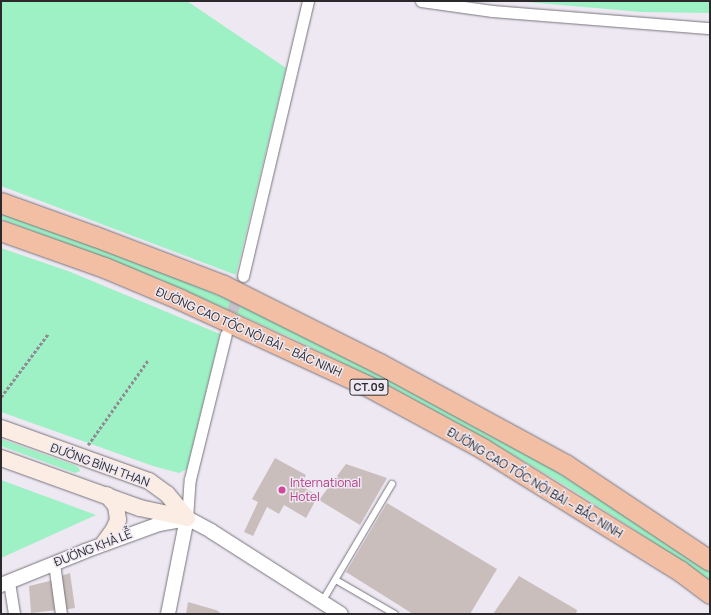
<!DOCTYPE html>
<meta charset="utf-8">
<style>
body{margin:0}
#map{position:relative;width:711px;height:615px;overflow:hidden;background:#ede8f2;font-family:Manrope,sans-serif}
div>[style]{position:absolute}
.green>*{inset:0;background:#9ef1c4}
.building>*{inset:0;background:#cabebc}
.minor-tunnel>*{height:11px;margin-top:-5.5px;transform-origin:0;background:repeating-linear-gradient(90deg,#c6c2ca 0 11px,transparent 0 16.5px)}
.path>*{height:2.5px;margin-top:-1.25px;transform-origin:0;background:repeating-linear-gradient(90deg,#908c93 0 3px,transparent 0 5px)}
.roads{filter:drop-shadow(0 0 1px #78747c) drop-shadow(0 0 1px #78747c)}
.service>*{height:5.5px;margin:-2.75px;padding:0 2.75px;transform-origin:2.75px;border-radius:2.75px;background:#fff}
.minor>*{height:11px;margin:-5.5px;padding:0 5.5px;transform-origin:5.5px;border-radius:5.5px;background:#fff}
.tertiary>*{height:14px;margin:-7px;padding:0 7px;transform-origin:7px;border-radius:7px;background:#fff}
.secondary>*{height:16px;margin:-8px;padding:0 8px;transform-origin:8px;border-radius:8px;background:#fbece4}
.motorway>*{height:20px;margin:-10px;padding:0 10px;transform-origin:10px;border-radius:10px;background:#f2bfa5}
.dots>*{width:11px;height:11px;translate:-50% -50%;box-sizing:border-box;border:2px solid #ede8f2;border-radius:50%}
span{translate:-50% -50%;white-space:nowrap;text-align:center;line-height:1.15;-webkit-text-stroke:3px #ede8f2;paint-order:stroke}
.shield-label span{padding:1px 3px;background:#ede8f2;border:1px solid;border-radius:3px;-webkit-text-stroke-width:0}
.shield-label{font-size:11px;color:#2b292c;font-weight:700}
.street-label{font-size:12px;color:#2b292c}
.hotel-label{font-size:12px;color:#b23c85}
.left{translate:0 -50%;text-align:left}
.frame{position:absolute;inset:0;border:2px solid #2b292c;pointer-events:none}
</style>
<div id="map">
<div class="green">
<div style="clip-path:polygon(1px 1px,187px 1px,286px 68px,236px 275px,1px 186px)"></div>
<div style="clip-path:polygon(515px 1px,710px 1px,710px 13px,642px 12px)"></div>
<div style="clip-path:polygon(1px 211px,175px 277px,229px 300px,353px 359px,548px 466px,710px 571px,710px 581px,632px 528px,568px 487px,493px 443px,384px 383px,292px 338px,152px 276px,1px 219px)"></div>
<div style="clip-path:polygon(1px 248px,68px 271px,220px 334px,187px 469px,179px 473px,153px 466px,1px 412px)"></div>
<div style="clip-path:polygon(1px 439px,74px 465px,79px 468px,80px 471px,75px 473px,1px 446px)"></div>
<div style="clip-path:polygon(1px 480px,96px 515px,1px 558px)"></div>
</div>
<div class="building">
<div style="clip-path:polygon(275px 458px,306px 475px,300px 485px,318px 496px,306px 518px,284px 505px,279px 514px,267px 507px,253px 536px,244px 532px,258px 502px,252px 499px)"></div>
<div style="clip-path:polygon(346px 464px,387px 478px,360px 525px,319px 500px)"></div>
<div style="clip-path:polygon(387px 503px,497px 569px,470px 614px,413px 614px,346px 572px)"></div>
<div style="clip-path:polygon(70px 573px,75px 608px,63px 610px,58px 577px)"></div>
<div style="clip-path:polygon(519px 576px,577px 610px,576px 614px,493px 614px)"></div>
<div style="clip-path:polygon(54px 580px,57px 610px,31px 613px,29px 586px)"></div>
<div style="clip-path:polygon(188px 602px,216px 610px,222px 614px,186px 614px)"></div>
</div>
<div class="minor-tunnel">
<div style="left:228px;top:327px;width:53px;rotate:-73.6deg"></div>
</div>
<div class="path">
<div style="left:1px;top:397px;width:79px;rotate:-53.3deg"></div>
<div style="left:88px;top:445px;width:105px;rotate:-54.7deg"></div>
</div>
<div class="roads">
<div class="service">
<div style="left:336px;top:580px;width:68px;rotate:30deg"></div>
<div style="left:322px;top:602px;width:137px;rotate:-59.3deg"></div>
</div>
<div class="minor">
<div style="left:421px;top:1px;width:72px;rotate:8deg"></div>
<div style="left:492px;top:11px;width:219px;rotate:4.5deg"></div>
<div style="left:243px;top:276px;width:283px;rotate:-76.7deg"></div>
<div style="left:187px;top:518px;width:39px;rotate:-86deg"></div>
<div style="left:190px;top:479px;width:149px;rotate:-76.1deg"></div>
<div style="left:54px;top:563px;width:51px;rotate:82.2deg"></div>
<div style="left:9px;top:582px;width:32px;rotate:81deg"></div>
</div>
<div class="tertiary">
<div style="left:187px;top:518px;width:27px;rotate:28deg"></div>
<div style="left:211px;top:531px;width:154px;rotate:32.6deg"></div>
<div style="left:1px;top:585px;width:91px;rotate:-22deg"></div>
<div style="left:85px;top:551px;width:79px;rotate:-20deg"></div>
<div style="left:159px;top:524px;width:28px;rotate:-10deg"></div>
<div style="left:168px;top:614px;width:98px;rotate:-78.8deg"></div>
</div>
<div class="secondary">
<div style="left:1px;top:428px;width:157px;rotate:19.7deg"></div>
<div style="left:149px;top:481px;width:22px;rotate:36deg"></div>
<div style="left:167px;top:494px;width:31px;rotate:50deg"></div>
<div style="left:1px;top:458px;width:148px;rotate:19.8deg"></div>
<div style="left:140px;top:508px;width:48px;rotate:12deg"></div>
<div style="left:104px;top:543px;width:17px;rotate:-54deg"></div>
<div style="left:114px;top:529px;width:10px;rotate:-66deg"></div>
<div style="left:118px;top:520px;width:14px;rotate:-98deg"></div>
<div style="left:116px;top:506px;width:14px;rotate:-129deg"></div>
</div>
<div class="motorway">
<div style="left:1px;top:203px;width:101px;rotate:19.7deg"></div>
<div style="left:96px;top:237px;width:137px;rotate:20.9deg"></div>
<div style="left:224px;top:286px;width:174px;rotate:26.6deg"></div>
<div style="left:380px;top:364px;width:212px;rotate:28.5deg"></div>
<div style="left:566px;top:465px;width:173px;rotate:33.7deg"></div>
<div style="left:1px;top:231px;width:110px;rotate:19.6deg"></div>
<div style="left:105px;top:268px;width:82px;rotate:22.8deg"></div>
<div style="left:181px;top:300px;width:207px;rotate:24.8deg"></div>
<div style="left:369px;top:387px;width:130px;rotate:28.5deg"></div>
<div style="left:483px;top:449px;width:232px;rotate:31.8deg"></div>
<div style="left:680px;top:571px;width:38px;rotate:37deg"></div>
</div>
</div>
<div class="dots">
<div style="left:282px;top:490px;background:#d1479c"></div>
</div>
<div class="shield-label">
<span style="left:369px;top:387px">CT.09</span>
</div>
<div class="street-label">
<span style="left:249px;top:332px;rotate:24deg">ĐƯỜNG CAO TỐC NỘI BÀI – BẮC NINH</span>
<span style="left:100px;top:465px;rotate:20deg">ĐƯỜNG BÌNH THAN</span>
<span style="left:535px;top:483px;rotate:31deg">ĐƯỜNG CAO TỐC NỘI BÀI – BẮC NINH</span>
<span style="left:93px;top:548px;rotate:-21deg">ĐƯỜNG KHẢ LỄ</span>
</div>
<div class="hotel-label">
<span class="left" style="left:290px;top:490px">International<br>Hotel</span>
</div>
<div class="frame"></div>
</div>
